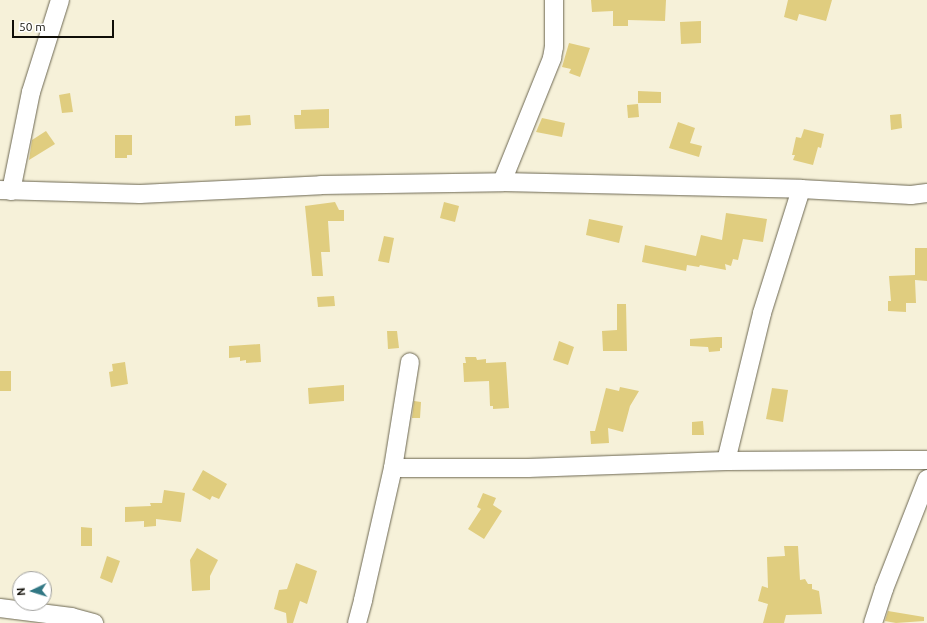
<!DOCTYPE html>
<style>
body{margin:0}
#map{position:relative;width:927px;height:623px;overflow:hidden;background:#f6f1d9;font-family:Ubuntu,sans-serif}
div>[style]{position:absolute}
.building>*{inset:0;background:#e0cd7f}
.roads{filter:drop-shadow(0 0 1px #6c6752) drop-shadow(0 0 1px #6c6752)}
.minor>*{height:18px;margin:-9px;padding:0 9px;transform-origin:9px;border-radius:9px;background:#fff}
span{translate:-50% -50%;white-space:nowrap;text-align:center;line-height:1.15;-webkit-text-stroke:4px #fff;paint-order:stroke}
.north{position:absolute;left:12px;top:571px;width:40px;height:40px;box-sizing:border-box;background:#fff;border:1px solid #9f9f9c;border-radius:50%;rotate:266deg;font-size:11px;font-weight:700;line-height:16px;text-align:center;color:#100e07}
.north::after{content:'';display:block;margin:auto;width:14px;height:18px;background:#317784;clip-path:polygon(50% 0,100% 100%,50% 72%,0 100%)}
.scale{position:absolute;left:12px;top:20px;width:102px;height:18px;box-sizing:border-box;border:2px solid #100e07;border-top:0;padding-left:5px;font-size:12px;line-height:14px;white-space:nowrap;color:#100e07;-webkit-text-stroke:3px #fff;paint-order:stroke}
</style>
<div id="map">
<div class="building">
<div style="clip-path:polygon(591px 0,666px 0,665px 21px,628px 20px,628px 26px,613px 26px,613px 11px,592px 12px)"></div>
<div style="clip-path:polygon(788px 0,832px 0,826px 21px,799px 14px,797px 21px,784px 17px)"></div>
<div style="clip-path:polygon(701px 21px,701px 43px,681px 44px,680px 22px)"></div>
<div style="clip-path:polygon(569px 43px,590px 48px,580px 77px,569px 73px,571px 69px,562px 67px)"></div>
<div style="clip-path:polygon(638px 91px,661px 92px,661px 103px,638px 103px)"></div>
<div style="clip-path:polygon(70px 93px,73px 112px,62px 113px,59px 95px)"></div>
<div style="clip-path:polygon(638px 104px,639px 117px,628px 118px,627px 105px)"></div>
<div style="clip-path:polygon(329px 109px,329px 128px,295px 129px,294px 115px,301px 115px,301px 110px)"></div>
<div style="clip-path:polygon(901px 114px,902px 128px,891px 130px,890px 115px)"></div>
<div style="clip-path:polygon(250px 115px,251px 125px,235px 126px,235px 116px)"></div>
<div style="clip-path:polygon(542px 118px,565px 123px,562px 137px,536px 132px)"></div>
<div style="clip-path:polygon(678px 122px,695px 128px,690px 143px,702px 146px,699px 157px,669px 148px)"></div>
<div style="clip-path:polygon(804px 129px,824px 134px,821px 148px,818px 147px,813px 165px,793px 160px,795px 155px,792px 155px,796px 137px,801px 138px)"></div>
<div style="clip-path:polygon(46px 131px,55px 144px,29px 160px,32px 140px)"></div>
<div style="clip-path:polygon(115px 135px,132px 135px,132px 155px,127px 155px,127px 158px,115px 158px)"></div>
<div style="clip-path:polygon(335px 202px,339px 210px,344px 210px,344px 221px,328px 221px,330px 252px,321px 252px,323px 276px,312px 276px,305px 206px)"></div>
<div style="clip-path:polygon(444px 202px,459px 206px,455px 222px,440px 218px)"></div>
<div style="clip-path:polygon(726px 213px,767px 219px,763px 242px,743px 239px,738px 260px,733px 259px,731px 266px,725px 264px,726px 270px,700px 265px,699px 267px,687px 265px,686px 271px,642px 262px,645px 245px,696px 256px,701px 235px,722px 240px)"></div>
<div style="clip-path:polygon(589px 219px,623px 226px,619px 243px,586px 235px)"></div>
<div style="clip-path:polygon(384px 236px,394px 238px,389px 263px,378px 261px)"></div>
<div style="clip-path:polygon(915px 248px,927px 248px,927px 281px,915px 280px,916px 303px,906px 303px,906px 312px,888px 311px,888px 301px,891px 301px,889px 276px,915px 275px)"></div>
<div style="clip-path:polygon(334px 296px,335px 306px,318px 307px,317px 297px)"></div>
<div style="clip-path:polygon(617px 304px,626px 304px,627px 351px,603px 351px,602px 331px,617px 330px)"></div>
<div style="clip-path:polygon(387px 331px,397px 331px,399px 348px,388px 349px)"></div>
<div style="clip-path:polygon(717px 337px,722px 337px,722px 348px,720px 348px,720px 351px,709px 352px,708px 347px,690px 346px,690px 339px)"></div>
<div style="clip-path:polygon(559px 341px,574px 347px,568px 365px,553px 360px)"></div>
<div style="clip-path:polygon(260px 344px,261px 362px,246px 363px,246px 360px,240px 361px,240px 357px,229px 358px,229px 346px)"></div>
<div style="clip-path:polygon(465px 357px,476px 357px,477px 360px,486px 359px,486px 363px,506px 362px,509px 408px,493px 409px,493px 406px,490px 406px,489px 381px,464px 382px,463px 363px,466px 363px)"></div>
<div style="clip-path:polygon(125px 362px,128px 384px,111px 387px,109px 372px,113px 371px,112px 364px)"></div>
<div style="clip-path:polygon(0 371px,11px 371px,11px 391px,0 391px)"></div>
<div style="clip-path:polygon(344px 385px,344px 401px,309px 404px,308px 388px)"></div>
<div style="clip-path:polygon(620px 387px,639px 391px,630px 406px,623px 432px,608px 428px,609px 443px,591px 444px,590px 431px,595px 431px,606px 388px,619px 391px)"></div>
<div style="clip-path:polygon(772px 388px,788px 390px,783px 422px,766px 419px)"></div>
<div style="clip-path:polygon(414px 401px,421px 402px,420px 418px,412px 418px)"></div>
<div style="clip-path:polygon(703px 421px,704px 435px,692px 435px,692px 422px)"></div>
<div style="clip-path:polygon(203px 470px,227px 484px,219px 499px,212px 496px,210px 500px,192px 490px)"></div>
<div style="clip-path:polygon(164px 490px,185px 493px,181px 522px,156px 519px,156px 526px,144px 527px,144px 521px,125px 522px,125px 507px,151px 506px,150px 503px,162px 503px)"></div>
<div style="clip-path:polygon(483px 493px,496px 498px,493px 505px,502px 511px,484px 539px,468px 529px,481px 509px,477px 507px)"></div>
<div style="clip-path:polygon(81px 527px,92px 528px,92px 546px,81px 546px)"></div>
<div style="clip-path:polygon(784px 546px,798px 546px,800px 580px,805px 579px,808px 584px,812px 584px,812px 589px,819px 591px,822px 614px,786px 615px,784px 623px,763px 623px,768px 604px,758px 601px,762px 586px,768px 588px,767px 557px,785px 556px)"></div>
<div style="clip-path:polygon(197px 548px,218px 560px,210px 576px,210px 590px,192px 591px,190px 560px)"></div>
<div style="clip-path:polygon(107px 556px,120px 561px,112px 583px,100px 578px)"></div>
<div style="clip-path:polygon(296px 563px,317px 571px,307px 604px,300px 601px,293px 623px,287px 623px,286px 613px,274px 609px,279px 590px,287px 589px)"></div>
<div style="clip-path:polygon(888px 611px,924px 617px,924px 621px,896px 623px,885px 621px)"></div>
</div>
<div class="roads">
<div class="minor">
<div style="left:502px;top:182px;width:134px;rotate:-68deg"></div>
<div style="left:552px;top:58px;width:11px;rotate:-80deg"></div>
<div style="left:554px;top:47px;width:47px;rotate:-90deg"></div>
<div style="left:0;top:190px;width:140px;rotate:1.6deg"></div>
<div style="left:140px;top:194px;width:181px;rotate:-2.8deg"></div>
<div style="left:321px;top:185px;width:181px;rotate:-0.9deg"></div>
<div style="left:502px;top:182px;width:299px;rotate:1.3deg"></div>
<div style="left:801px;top:189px;width:110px;rotate:3.1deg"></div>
<div style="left:911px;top:195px;width:16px;rotate:-7deg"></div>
<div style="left:11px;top:191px;width:101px;rotate:-78.6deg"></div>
<div style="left:31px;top:92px;width:96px;rotate:-72.5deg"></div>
<div style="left:726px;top:461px;width:152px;rotate:-76.3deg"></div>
<div style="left:762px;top:313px;width:130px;rotate:-72.5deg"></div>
<div style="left:393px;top:468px;width:135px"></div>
<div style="left:528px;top:468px;width:198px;rotate:-2deg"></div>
<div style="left:726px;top:461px;width:201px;rotate:-0.3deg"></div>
<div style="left:0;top:608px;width:72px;rotate:7.2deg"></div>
<div style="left:71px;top:617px;width:24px;rotate:15deg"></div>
<div style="left:357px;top:623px;width:24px;rotate:-75deg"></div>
<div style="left:363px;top:600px;width:135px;rotate:-77.2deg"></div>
<div style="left:393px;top:468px;width:107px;rotate:-80.9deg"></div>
<div style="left:873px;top:623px;width:36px;rotate:-72deg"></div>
<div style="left:884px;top:589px;width:118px;rotate:-68.6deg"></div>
</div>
</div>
<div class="north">N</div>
<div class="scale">50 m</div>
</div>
